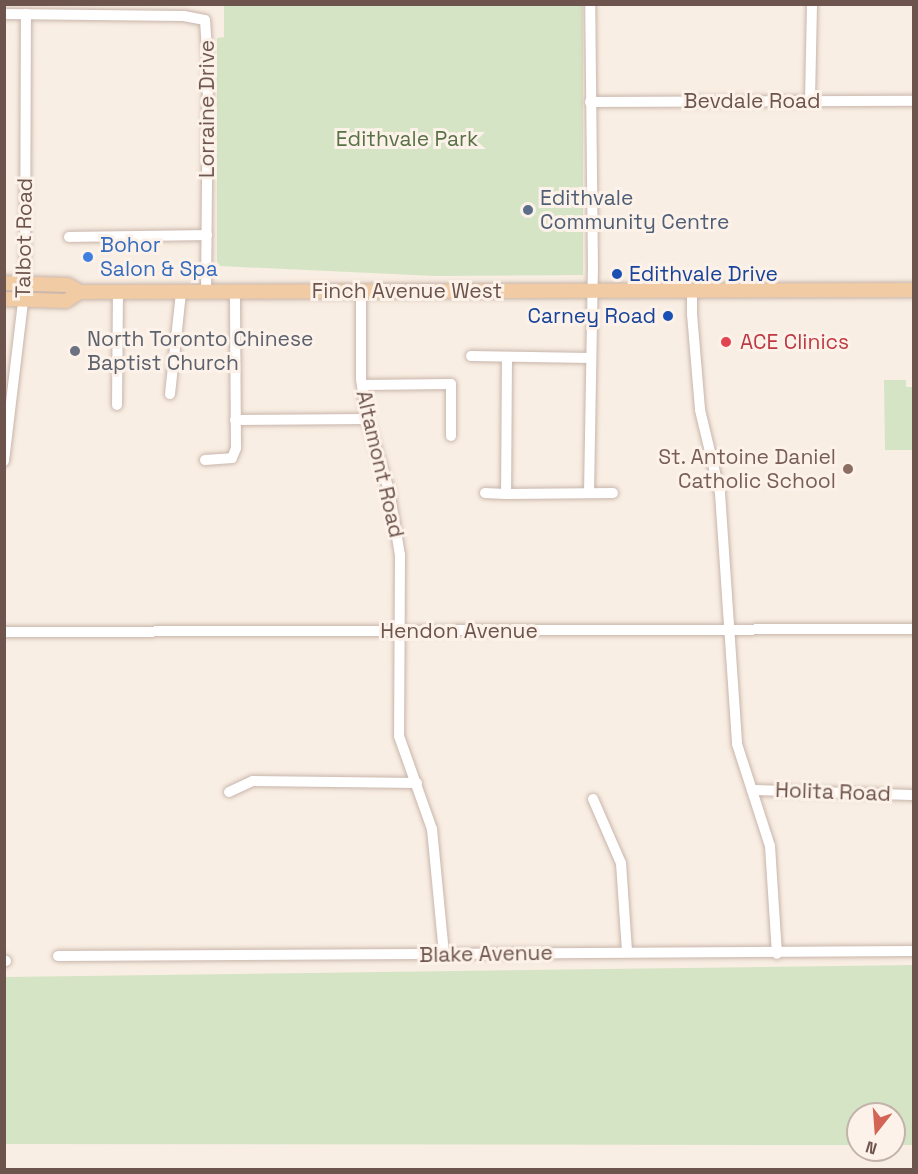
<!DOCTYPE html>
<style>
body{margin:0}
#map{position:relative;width:918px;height:1174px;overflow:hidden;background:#f9eee3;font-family:"Space Grotesk",sans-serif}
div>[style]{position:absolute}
.green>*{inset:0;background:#d5e4c4}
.roads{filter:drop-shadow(0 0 2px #c8b5ab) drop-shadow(0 0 2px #c8b5ab)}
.minor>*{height:10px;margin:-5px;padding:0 5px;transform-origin:5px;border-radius:5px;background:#fff}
.major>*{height:14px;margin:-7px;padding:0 7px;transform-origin:7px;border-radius:7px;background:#f0cba3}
.dots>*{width:16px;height:16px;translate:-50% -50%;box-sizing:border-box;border:3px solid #fcf2e9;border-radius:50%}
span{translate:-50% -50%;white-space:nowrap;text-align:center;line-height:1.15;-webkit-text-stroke:6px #fcf2e9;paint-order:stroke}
.street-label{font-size:21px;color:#6d544c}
.park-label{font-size:21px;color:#587246}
.service-label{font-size:21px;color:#4e5e75}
.left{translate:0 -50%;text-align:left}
.shop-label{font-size:21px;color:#366cbe}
.transit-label{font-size:21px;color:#164399}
.right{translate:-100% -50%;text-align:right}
.worship-label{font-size:21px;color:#5b616d}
.health-label{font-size:21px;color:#be3a42}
.education-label{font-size:21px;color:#785e54}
.frame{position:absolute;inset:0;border:6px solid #6d544c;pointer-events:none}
.north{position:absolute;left:846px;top:1102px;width:60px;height:60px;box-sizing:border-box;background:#fcf2e9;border:2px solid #c3b3aa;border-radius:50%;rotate:197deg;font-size:16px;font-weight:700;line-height:24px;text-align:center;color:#6d544c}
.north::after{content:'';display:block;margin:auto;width:21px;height:27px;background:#d46456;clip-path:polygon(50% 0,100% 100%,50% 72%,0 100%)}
</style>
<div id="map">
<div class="green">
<div style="clip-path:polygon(224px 5px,583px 5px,583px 275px,435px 276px,220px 266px,217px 261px,217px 38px,224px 37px)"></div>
<div style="clip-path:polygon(884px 380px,906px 380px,906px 387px,913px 387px,913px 450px,885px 450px)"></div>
<div style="clip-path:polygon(913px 965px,913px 1145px,894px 1145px,894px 1114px,858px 1114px,858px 1145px,5px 1144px,5px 977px)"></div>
</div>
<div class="roads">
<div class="minor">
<div style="left:4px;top:14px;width:180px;rotate:0.6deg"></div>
<div style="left:184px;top:16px;width:21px;rotate:11deg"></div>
<div style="left:205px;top:20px;width:46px;rotate:86.3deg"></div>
<div style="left:208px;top:66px;width:226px;rotate:90.5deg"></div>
<div style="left:810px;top:100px;width:96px;rotate:-88.8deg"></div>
<div style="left:590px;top:102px;width:324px;rotate:-0.2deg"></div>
<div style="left:69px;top:237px;width:138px;rotate:-0.8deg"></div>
<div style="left:361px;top:291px;width:88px;rotate:90deg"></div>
<div style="left:361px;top:379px;width:40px;rotate:81.5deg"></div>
<div style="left:367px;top:419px;width:74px;rotate:72.8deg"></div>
<div style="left:389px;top:490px;width:66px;rotate:80.4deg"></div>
<div style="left:400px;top:555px;width:181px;rotate:90.3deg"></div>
<div style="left:399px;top:736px;width:99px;rotate:70.5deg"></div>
<div style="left:432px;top:829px;width:126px;rotate:84.5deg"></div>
<div style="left:692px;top:291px;width:23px;rotate:90deg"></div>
<div style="left:692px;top:314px;width:96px;rotate:85.2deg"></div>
<div style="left:700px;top:410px;width:85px;rotate:76.5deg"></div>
<div style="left:720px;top:493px;width:252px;rotate:86.1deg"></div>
<div style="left:737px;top:744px;width:107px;rotate:72.1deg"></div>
<div style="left:770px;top:846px;width:108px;rotate:86.3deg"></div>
<div style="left:471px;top:356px;width:119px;rotate:1deg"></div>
<div style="left:507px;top:357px;width:137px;rotate:90.4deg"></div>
<div style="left:506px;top:494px;width:107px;rotate:-0.5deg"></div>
<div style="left:362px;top:385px;width:89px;rotate:-0.6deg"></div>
<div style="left:451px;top:384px;width:52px;rotate:90deg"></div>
<div style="left:170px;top:394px;width:103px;rotate:-83.8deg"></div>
<div style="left:117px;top:405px;width:113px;rotate:-89.5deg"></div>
<div style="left:235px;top:420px;width:132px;rotate:-0.4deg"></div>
<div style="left:205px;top:460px;width:27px;rotate:-4deg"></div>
<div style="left:232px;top:458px;width:11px;rotate:-68deg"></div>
<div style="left:236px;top:448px;width:157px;rotate:-90.4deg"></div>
<div style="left:4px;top:461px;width:178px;rotate:-83.2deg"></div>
<div style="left:25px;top:284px;width:270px;rotate:-89.8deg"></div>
<div style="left:485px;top:493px;width:21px;rotate:3deg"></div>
<div style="left:589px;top:493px;width:222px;rotate:-89deg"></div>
<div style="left:593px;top:271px;width:267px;rotate:-90.6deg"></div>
<div style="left:4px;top:632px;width:910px;rotate:-0.19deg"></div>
<div style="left:752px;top:790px;width:162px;rotate:1.8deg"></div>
<div style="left:229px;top:792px;width:26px;rotate:-25deg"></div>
<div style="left:253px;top:781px;width:164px;rotate:0.7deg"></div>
<div style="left:593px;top:799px;width:70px;rotate:66.4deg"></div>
<div style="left:621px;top:863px;width:89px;rotate:86.1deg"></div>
<div style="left:58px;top:956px;width:856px;rotate:-0.33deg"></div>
<div style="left:4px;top:961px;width:2px"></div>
</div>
<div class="major">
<div style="left:4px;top:283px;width:64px;rotate:1.8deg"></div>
<div style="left:68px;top:285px;width:14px;rotate:30deg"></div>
<div style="left:80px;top:292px;width:834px;rotate:-0.14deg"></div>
<div style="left:4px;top:299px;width:62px;rotate:1.8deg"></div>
<div style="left:66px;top:301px;width:17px;rotate:-33deg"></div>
</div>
</div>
<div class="dots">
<div style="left:528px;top:210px;background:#5c6f8a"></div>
<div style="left:88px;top:257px;background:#3f7fe0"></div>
<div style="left:617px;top:274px;background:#1a4fb4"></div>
<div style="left:668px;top:316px;background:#1a4fb4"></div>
<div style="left:726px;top:342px;background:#e0444e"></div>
<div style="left:75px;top:351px;background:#6b7280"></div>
<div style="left:848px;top:469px;background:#8d6e63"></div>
</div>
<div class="street-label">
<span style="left:752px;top:101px">Bevdale Road</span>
<span style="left:207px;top:109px;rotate:-90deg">Lorraine Drive</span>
<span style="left:24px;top:238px;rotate:-89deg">Talbot Road</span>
<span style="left:407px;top:291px">Finch Avenue West</span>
<span style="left:380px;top:464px;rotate:77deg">Altamont Road</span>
<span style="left:459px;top:631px">Hendon Avenue</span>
<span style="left:833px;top:792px;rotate:2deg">Holita Road</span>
<span style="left:486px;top:954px;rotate:-1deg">Blake Avenue</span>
</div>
<div class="park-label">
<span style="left:407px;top:139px">Edithvale Park</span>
</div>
<div class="service-label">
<span class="left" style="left:540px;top:210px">Edithvale<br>Community Centre</span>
</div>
<div class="shop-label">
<span class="left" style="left:100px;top:257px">Bohor<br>Salon &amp; Spa</span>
</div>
<div class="transit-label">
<span class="left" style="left:629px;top:274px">Edithvale Drive</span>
<span class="right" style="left:656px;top:316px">Carney Road</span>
</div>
<div class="worship-label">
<span class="left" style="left:87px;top:351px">North Toronto Chinese<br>Baptist Church</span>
</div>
<div class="health-label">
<span class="left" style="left:740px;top:342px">ACE Clinics</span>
</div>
<div class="education-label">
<span class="right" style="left:836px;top:469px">St. Antoine Daniel<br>Catholic School</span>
</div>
<div class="frame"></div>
<div class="north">N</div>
</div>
